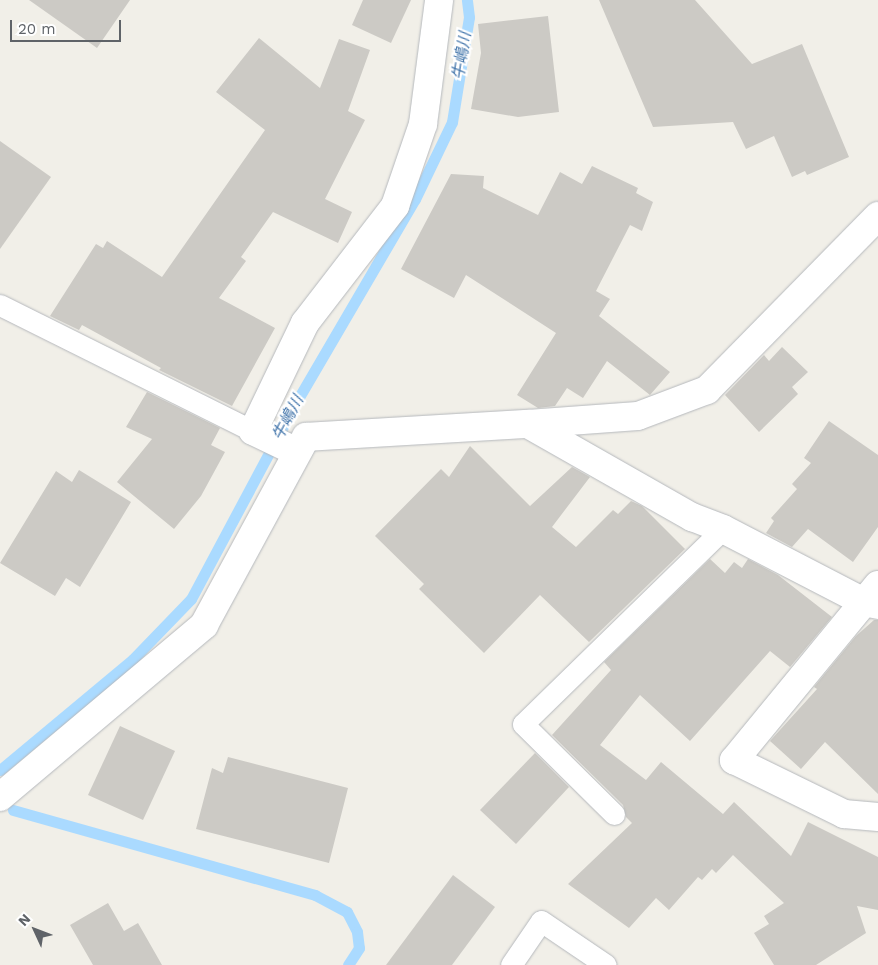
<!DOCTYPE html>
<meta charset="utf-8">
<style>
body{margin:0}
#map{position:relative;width:878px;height:965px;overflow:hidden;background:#f1efe8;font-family:"Work Sans","Noto Sans JP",sans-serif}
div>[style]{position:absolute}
.stream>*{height:11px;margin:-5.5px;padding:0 5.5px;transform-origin:5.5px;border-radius:5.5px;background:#aadaff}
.building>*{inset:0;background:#cccac5}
.roads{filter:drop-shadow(0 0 1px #b5b8bc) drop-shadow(0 0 1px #b5b8bc)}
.service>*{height:21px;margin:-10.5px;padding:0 10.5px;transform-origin:10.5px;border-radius:10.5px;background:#fff}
.minor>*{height:28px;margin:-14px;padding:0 14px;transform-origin:14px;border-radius:14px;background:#fff}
span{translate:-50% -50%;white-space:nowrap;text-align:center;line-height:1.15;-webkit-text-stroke:4.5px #fff;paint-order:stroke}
.water-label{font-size:16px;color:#4174aa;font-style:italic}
.north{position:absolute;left:10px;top:905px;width:50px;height:50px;-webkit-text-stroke:4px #fff;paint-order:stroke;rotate:313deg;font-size:14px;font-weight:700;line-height:20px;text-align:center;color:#5f6368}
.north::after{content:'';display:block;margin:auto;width:18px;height:22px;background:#5f6368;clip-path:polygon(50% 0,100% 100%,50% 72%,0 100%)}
.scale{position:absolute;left:10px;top:20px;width:111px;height:22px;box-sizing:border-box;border:2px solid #5f6368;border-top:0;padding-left:6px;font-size:15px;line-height:18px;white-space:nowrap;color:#5f6368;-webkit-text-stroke:4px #fff;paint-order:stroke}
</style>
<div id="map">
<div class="stream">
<div style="left:0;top:770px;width:173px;rotate:-39.8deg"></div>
<div style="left:133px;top:659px;width:83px;rotate:-46deg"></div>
<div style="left:191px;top:599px;width:227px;rotate:-61.9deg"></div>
<div style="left:298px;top:399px;width:232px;rotate:-59.7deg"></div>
<div style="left:415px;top:199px;width:85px;rotate:-64.3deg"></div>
<div style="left:452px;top:122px;width:106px;rotate:-80.8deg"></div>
<div style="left:469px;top:17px;width:17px;rotate:-97deg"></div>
<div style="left:13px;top:810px;width:314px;rotate:15.7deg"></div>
<div style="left:315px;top:895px;width:36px;rotate:28deg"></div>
<div style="left:347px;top:912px;width:22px;rotate:63deg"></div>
<div style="left:357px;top:932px;width:16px;rotate:83deg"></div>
<div style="left:359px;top:948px;width:20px;rotate:123deg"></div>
</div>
<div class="building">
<div style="clip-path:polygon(29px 0,130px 0,97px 48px)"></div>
<div style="clip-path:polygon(363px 0,411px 0,391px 43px,352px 25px)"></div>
<div style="clip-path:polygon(599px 0,695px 0,752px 64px,802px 44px,849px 157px,807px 175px,805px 171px,792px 177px,774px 136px,746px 149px,733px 122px,653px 127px)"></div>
<div style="clip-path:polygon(548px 16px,559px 112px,518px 117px,471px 109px,481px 53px,478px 24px)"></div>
<div style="clip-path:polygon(259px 38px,320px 88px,339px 39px,370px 50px,348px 111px,365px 120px,325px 199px,352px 212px,338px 243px,273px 212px,241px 257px,246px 261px,219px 298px,275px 328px,232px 406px,159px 370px,161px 368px,82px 325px,79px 330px,50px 316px,96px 244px,103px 248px,107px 241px,162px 277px,265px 130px,216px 92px)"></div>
<div style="clip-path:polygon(0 141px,51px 177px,0 249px)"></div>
<div style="clip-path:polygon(592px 166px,638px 188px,636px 193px,653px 202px,642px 231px,630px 225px,596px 291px,610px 299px,599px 316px,670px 372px,650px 395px,607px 361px,583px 398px,567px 388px,555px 406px,538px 408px,517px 395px,556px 333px,466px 275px,454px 298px,401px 269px,451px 174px,484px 176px,483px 188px,538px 215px,560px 172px,582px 184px)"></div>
<div style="clip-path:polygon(782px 347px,808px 372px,792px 387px,798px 394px,759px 432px,725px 395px,764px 355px,769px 361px)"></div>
<div style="clip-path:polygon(147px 392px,220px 428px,211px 445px,225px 452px,201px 496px,174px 529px,117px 482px,152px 439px,126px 427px)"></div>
<div style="clip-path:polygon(829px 421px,878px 455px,878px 527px,853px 562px,808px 529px,792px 547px,766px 533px,774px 521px,771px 518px,797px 489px,792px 484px,811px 463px,804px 458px)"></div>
<div style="clip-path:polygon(470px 446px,530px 506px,572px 467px,590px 477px,552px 527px,576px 547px,613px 510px,618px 514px,631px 501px,642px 506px,685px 549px,589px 642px,540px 595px,484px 653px,419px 589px,424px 584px,375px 536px,441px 469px,449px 477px)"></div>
<div style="clip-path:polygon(79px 470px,131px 502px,80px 587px,66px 578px,55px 596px,0 563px,56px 471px,72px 482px)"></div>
<div style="clip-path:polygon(710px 559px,725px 573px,734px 562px,742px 568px,748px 559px,778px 575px,832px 617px,790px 667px,770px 651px,690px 741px,640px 695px,600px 745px,646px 780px,661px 762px,723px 814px,734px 802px,791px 856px,808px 822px,878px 857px,878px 910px,857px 906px,866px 933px,816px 965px,774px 965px,754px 933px,769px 924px,764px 916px,784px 903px,733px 855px,716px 873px,712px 869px,702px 880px,698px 877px,669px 910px,656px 898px,629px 928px,568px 884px,632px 823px,626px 817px,623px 805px,552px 735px,611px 670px,604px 662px)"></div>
<div style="clip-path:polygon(874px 620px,878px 620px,878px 794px,825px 742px,801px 769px,770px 741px,817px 689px,814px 687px,856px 636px)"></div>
<div style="clip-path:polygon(120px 726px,175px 751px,143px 820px,88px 795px)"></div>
<div style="clip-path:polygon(535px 753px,569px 787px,516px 844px,480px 810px)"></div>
<div style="clip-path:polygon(228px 757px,348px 788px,329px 863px,196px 829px,212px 768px,223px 773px)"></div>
<div style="clip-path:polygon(453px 875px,495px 907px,452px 965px,386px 965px)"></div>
<div style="clip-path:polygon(108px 903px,124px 931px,138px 923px,162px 965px,93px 965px,70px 925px)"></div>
</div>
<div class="roads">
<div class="service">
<div style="left:0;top:305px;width:283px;rotate:26.5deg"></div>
<div style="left:614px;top:814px;width:128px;rotate:-135.3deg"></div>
<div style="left:523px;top:724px;width:279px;rotate:-44.3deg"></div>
<div style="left:511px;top:965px;width:53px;rotate:-55.7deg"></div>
<div style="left:541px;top:921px;width:78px;rotate:34.1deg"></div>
</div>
<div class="minor">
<div style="left:528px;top:424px;width:110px;rotate:-4.2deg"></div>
<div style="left:638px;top:416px;width:74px;rotate:-20.6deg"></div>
<div style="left:707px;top:390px;width:244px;rotate:-45.5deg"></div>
<div style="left:297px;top:452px;width:49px;rotate:-154.5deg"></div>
<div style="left:253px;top:431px;width:120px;rotate:-64.3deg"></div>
<div style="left:305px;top:323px;width:148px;rotate:-52.4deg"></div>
<div style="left:395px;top:206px;width:87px;rotate:-71.1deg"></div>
<div style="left:423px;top:124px;width:125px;rotate:-82.6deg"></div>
<div style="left:878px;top:585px;width:227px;rotate:129.4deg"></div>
<div style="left:734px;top:760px;width:123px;rotate:26.1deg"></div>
<div style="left:844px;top:814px;width:34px;rotate:5deg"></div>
<div style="left:0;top:797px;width:267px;rotate:-40.1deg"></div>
<div style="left:204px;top:625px;width:214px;rotate:-61.5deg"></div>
<div style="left:306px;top:437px;width:222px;rotate:-3.4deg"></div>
<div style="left:528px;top:424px;width:189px;rotate:29.6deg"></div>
<div style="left:692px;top:517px;width:33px;rotate:21deg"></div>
<div style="left:723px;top:529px;width:159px;rotate:27.4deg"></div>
<div style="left:864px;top:602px;width:14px;rotate:12deg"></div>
</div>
</div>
<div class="water-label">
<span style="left:462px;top:56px;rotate:-81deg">牛嶋川</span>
<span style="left:288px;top:418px;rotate:-62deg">牛嶋川</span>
</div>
<div class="north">N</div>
<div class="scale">20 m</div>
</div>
